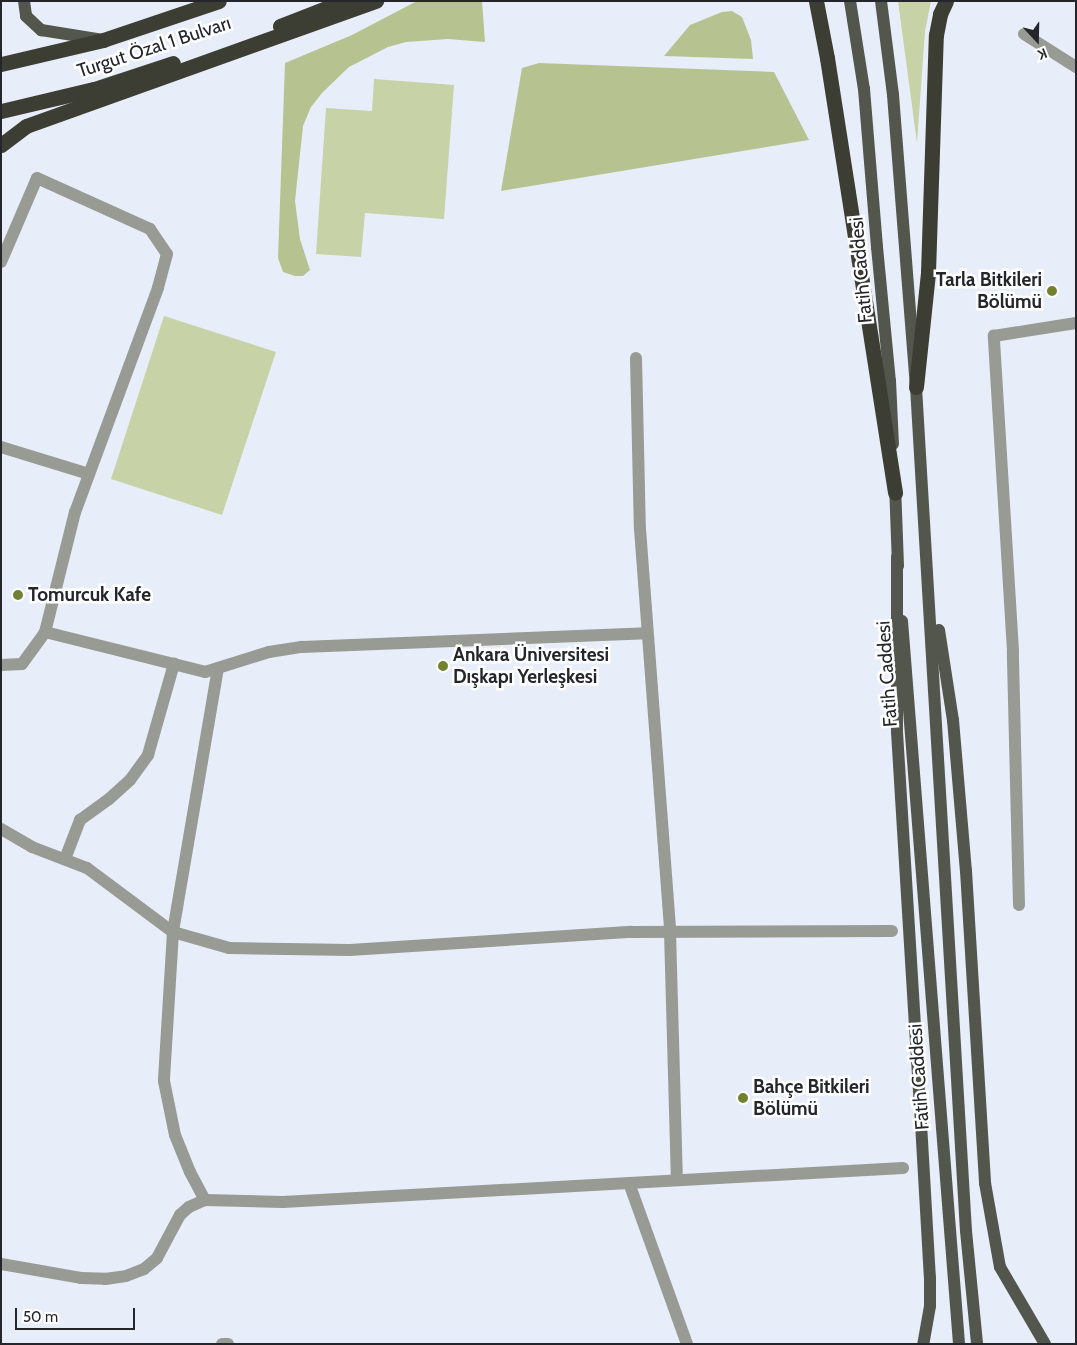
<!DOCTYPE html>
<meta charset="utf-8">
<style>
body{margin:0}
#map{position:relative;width:1077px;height:1345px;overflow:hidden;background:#e8edfa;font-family:Cabin,sans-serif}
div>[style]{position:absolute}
.green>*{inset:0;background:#c7d2a6}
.forest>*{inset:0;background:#b6c391}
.street>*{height:12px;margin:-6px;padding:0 6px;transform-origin:6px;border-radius:6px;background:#989a94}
.primary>*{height:12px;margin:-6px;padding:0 6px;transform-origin:6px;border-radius:6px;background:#53564d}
.highway>*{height:15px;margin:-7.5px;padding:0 7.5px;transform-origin:7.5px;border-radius:7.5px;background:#3c3e34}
.primary-bridge>*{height:12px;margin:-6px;padding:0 6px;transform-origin:6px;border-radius:6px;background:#53564d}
.highway-bridge>*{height:15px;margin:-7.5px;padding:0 7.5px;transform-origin:7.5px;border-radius:7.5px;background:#3c3e34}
.dots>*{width:14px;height:14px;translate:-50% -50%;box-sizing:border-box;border:2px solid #fff;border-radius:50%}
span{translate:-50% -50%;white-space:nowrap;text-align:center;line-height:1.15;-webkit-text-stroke:5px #fff;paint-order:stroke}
.street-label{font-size:19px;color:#24262b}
.poi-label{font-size:19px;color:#24262b;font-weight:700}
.right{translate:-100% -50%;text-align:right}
.left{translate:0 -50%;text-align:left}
.frame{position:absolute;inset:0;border:2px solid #24262b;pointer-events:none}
.north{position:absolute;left:1012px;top:15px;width:50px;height:50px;-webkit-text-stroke:4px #fff;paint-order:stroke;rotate:159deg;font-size:14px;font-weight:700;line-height:20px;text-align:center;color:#24262b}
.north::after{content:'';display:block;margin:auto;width:18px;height:22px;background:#24262b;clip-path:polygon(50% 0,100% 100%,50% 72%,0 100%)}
.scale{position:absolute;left:15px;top:1308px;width:120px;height:22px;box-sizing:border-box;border:2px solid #24262b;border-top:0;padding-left:6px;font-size:15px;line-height:18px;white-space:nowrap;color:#24262b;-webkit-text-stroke:4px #fff;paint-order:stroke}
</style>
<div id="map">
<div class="green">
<div style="clip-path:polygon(898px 1px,931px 1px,925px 31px,917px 143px)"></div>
<div style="clip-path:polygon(374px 79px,454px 85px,444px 219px,365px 213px,361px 257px,316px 254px,326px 108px,372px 111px)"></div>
<div style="clip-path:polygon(164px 316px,276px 352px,222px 515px,111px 479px)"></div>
</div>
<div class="forest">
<div style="clip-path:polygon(417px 1px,482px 1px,485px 42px,448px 39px,406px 42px,388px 47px,349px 67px,322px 93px,311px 107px,303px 126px,295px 201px,300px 239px,310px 270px,303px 276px,295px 276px,283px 272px,278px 258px,285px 63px,352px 35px)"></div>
<div style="clip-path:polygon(732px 11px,742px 17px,751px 40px,753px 59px,664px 56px,690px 25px,722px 12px)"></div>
<div style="clip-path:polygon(539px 63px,774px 72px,809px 140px,501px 191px,522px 68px)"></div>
</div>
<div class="street">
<div style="left:1024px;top:34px;width:62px;rotate:32.4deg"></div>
<div style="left:1px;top:262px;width:91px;rotate:-66.8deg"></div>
<div style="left:37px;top:178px;width:124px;rotate:24.3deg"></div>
<div style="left:150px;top:229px;width:30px;rotate:56deg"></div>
<div style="left:167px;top:254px;width:35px;rotate:105deg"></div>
<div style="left:158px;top:288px;width:239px;rotate:110.3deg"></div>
<div style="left:75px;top:512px;width:124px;rotate:104deg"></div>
<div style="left:636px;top:358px;width:171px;rotate:88.7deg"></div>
<div style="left:640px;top:529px;width:404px;rotate:85.7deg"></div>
<div style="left:670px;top:932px;width:248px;rotate:88.4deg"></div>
<div style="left:1px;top:447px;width:92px;rotate:17.1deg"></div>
<div style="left:1px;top:665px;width:21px;rotate:-3deg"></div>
<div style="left:22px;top:664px;width:39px;rotate:-54deg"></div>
<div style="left:45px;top:632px;width:165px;rotate:14deg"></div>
<div style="left:205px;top:672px;width:67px;rotate:-17.4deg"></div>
<div style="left:269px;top:652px;width:33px;rotate:-9deg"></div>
<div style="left:302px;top:647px;width:345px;rotate:-2.3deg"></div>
<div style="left:218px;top:668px;width:268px;rotate:99.7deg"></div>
<div style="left:173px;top:932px;width:149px;rotate:93.5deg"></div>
<div style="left:164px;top:1081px;width:55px;rotate:78.5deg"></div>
<div style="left:175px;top:1135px;width:40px;rotate:68deg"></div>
<div style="left:190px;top:1172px;width:32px;rotate:62deg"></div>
<div style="left:205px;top:1200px;width:78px;rotate:1.5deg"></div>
<div style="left:283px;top:1202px;width:621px;rotate:-3.14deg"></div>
<div style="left:1px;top:829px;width:36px;rotate:30deg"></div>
<div style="left:32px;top:847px;width:59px;rotate:20.9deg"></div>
<div style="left:87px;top:868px;width:107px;rotate:36.7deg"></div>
<div style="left:173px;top:932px;width:58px;rotate:15.9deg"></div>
<div style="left:229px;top:948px;width:121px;rotate:0.9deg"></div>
<div style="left:350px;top:950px;width:282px;rotate:-3.7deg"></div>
<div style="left:631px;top:932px;width:261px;rotate:-0.2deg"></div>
<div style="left:65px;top:859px;width:42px;rotate:-69deg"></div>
<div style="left:80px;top:820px;width:36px;rotate:-36deg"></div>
<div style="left:109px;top:799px;width:28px;rotate:-42deg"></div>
<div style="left:130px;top:780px;width:31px;rotate:-54deg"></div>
<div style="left:148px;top:755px;width:95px;rotate:-74.1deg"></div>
<div style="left:1019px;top:905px;width:254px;rotate:-91.4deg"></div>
<div style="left:1013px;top:651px;width:316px;rotate:-93.5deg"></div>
<div style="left:994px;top:336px;width:83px;rotate:-9deg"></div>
<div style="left:629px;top:1183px;width:171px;rotate:70.2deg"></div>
<div style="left:1px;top:1264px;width:81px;rotate:9.9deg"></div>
<div style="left:81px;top:1278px;width:24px;rotate:2deg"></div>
<div style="left:105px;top:1279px;width:21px;rotate:-8deg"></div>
<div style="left:126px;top:1276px;width:19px;rotate:-21deg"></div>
<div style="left:144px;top:1269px;width:17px;rotate:-40deg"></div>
<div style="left:157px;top:1258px;width:49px;rotate:-61.9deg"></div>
<div style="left:180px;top:1215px;width:12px;rotate:-42deg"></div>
<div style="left:189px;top:1207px;width:17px;rotate:-24deg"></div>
<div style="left:222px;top:1344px;width:6px"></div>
</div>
<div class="primary">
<div style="left:24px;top:1px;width:15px;rotate:82deg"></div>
<div style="left:26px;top:16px;width:21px;rotate:43deg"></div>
<div style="left:41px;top:30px;width:58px;rotate:9deg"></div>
<div style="left:881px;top:1px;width:95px;rotate:82.7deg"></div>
<div style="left:893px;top:95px;width:293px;rotate:85.5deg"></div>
<div style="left:916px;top:387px;width:845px;rotate:86.61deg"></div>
<div style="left:966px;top:1231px;width:114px;rotate:84.4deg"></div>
<div style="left:877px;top:247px;width:135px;rotate:84.5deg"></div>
<div style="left:890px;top:381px;width:63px;rotate:87.3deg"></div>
<div style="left:895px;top:484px;width:82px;rotate:87.9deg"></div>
<div style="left:902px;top:621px;width:725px;rotate:85.49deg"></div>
<div style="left:939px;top:630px;width:91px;rotate:81.2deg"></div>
<div style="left:953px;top:720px;width:152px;rotate:85.1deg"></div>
<div style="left:966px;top:871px;width:313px;rotate:86.5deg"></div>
<div style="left:985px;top:1183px;width:85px;rotate:79.9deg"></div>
<div style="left:1000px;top:1267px;width:89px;rotate:59.7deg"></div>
<div style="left:920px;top:1106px;width:172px;rotate:86.7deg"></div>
<div style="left:930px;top:1278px;width:28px;rotate:90deg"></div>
<div style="left:930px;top:1306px;width:39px;rotate:100deg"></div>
</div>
<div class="highway">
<div style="left:816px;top:1px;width:58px;rotate:79.1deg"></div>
<div style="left:280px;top:26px;width:69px;rotate:-21.3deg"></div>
<div style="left:1px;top:64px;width:105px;rotate:-13.2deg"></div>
<div style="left:103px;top:40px;width:122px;rotate:-18.6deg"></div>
<div style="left:1px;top:111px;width:96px;rotate:-13.3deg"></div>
<div style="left:94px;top:89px;width:83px;rotate:-18.2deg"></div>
<div style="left:1px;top:145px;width:31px;rotate:-37deg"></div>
<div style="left:26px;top:126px;width:372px;rotate:-19.7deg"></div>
<div style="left:916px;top:387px;width:116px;rotate:-84deg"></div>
<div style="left:928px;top:272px;width:237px;rotate:-88.1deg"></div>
<div style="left:936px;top:35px;width:21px;rotate:-79deg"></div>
<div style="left:940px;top:14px;width:14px;rotate:-65deg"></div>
</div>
<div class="primary-bridge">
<div style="left:850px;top:1px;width:89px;rotate:81deg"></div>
<div style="left:864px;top:89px;width:159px;rotate:85.3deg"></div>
<div style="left:897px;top:557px;width:175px;rotate:90deg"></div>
<div style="left:897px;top:732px;width:375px;rotate:86.5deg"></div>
</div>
<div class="highway-bridge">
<div style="left:827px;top:58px;width:440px;rotate:81.1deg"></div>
</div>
<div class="dots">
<div style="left:1052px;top:291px;background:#71812f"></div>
<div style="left:18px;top:595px;background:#71812f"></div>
<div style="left:443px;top:666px;background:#71812f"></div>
<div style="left:743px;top:1098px;background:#71812f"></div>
</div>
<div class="street-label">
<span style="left:154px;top:47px;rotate:-18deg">Turgut Özal 1 Bulvarı</span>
<span style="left:861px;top:270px;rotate:-95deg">Fatih Caddesi</span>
<span style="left:887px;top:674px;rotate:-94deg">Fatih Caddesi</span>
<span style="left:919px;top:1077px;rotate:-94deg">Fatih Caddesi</span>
</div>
<div class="poi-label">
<span class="right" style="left:1042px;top:291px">Tarla Bitkileri<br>Bölümü</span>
<span class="left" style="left:28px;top:595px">Tomurcuk Kafe</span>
<span class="left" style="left:453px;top:666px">Ankara Üniversitesi<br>Dışkapı Yerleşkesi</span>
<span class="left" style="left:753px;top:1098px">Bahçe Bitkileri<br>Bölümü</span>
</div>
<div class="frame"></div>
<div class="north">K</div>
<div class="scale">50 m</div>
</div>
